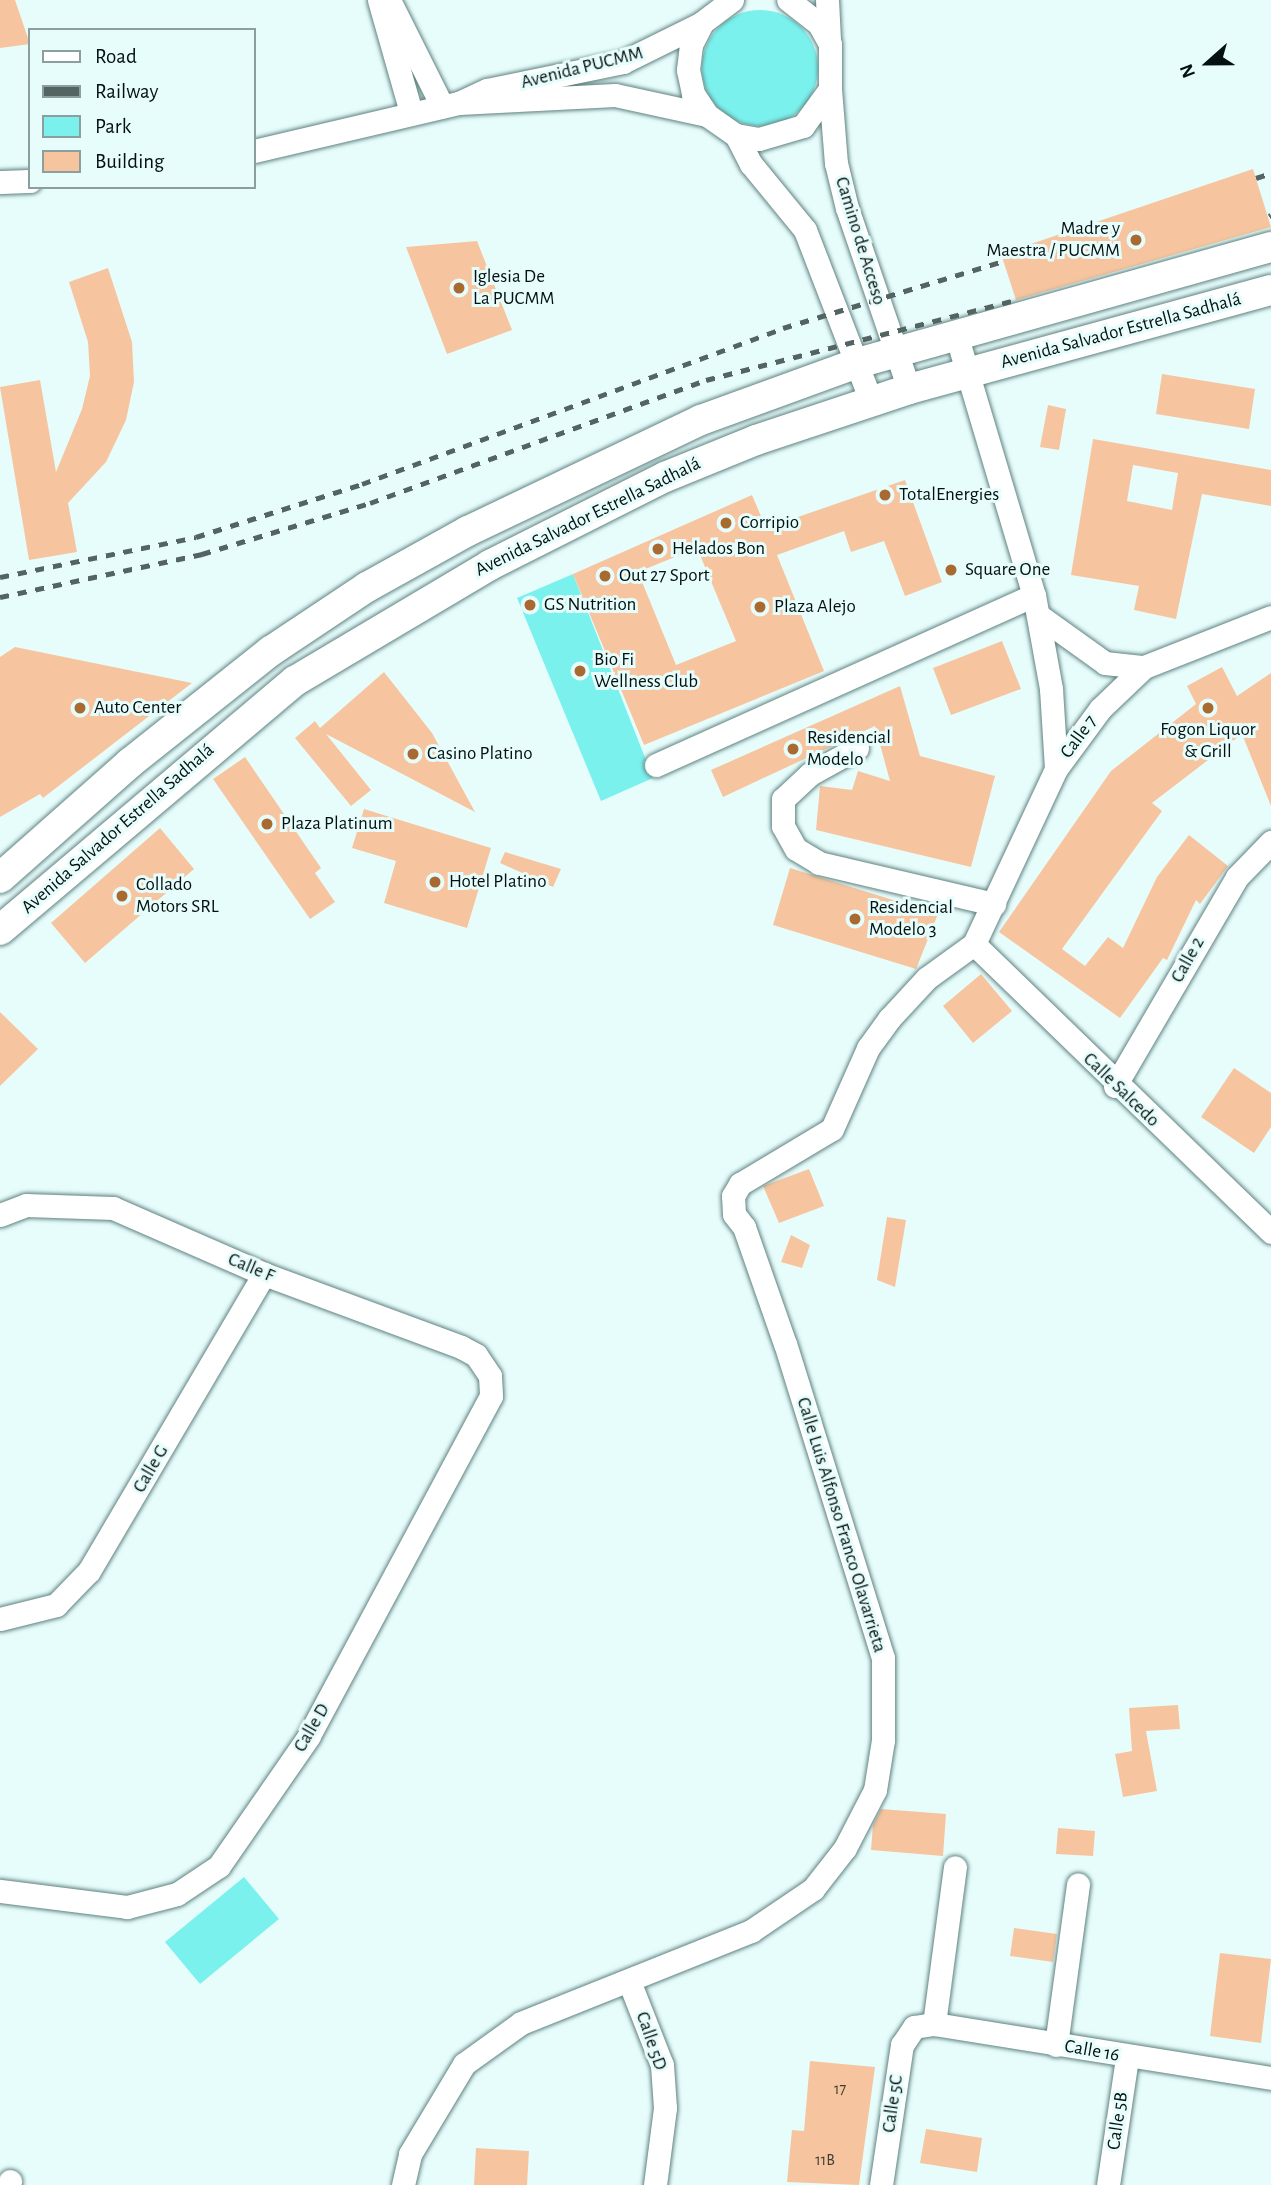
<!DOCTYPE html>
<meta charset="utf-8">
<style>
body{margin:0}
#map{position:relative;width:1271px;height:2185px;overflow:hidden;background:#e7fdfc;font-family:"Alegreya Sans",sans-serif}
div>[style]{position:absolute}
.green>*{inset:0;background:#7bf1ed}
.round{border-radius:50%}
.building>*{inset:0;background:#f6c59f}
.roads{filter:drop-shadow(0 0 2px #5f8280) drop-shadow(0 0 2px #5f8280)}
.minor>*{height:23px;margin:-11.5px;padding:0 11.5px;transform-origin:11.5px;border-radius:11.5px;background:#fff}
.major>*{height:30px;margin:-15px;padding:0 15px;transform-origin:15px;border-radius:15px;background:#fff}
.rail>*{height:5px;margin-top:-2.5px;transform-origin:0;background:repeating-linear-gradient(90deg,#546463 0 9px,transparent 0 18px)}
.dots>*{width:19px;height:19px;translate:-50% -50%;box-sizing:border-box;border:4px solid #e7fdfc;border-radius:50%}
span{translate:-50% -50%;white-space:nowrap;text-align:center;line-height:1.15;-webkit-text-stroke:6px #e7fdfc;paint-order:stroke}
.number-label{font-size:16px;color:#403e34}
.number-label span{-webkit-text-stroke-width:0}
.street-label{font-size:19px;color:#041110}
.poi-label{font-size:19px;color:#041110}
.right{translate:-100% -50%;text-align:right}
.left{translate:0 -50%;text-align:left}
.legend{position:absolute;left:28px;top:28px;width:228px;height:161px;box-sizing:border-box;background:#e7fdfc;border:2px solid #8c9f9e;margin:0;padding:9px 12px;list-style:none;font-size:21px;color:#041110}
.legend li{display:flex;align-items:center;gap:14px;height:35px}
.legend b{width:35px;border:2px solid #8c9f9e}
.north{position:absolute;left:1173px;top:28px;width:70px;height:70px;-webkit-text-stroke:5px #e7fdfc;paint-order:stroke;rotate:249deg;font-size:19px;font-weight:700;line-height:28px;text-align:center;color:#041110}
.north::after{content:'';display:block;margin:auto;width:24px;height:32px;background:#041110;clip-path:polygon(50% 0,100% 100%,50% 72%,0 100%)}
</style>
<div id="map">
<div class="green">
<div class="round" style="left:702px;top:10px;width:116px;height:116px"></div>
<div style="clip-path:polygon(573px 574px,653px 778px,601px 801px,517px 598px)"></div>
<div style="clip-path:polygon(244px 1877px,279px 1919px,200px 1984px,165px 1942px)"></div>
</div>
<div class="building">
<div style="clip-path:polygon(0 0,15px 0,30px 44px,0 48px)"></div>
<div style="clip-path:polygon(1253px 169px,1271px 227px,1016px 300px,1001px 254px)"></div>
<div style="clip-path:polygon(477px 241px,512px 330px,447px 354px,406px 247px)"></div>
<div style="clip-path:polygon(108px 268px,132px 342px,134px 382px,126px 420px,106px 462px,68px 503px,77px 552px,29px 560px,0 387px,40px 380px,56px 472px,82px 409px,90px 376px,88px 342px,69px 282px)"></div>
<div style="clip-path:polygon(1162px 374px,1255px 389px,1249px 429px,1156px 414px)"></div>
<div style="clip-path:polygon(1048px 405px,1066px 409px,1059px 450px,1040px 447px)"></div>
<div style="clip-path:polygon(evenodd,1093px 439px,1271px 470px,1271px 506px,1202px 494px,1176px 619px,1134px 610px,1139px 586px,1071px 575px,1093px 439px,1133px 465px,1178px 473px,1172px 510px,1127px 501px,1133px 465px)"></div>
<div style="clip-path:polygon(evenodd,905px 480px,942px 582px,905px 596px,884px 541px,851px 552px,844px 531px,777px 555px,824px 671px,644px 745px,573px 574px,752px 495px,766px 528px,905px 480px,697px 548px,736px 641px,676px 665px,638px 572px,697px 548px)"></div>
<div style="clip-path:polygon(1002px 641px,1021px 689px,951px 715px,933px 668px)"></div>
<div style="clip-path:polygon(15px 647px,192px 683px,43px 798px,40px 794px,0 817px,0 657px)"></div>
<div style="clip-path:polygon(1222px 667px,1237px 696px,1271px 673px,1271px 806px,1242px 734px,1152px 803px,1162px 811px,1062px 949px,1085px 966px,1108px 937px,1123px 948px,1157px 877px,1189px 835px,1228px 866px,1200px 904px,1196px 900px,1167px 960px,1163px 958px,1120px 1018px,999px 932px,1111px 771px,1196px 704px,1187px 686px)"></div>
<div style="clip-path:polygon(384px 672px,432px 733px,475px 812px,326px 734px,371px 790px,351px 806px,295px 738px,315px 721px,320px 728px)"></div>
<div style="clip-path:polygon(900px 686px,920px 756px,995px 776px,971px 867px,816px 830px,820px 786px,852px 790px,858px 771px,890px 781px,875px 726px,723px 797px,711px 770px)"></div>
<div style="clip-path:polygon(245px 757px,321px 868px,315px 873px,335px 902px,310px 919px,213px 779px)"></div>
<div style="clip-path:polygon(364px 809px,491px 848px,467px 928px,384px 903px,396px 861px,352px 848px)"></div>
<div style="clip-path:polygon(160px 828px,194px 869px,85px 963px,51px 923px)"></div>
<div style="clip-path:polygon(505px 852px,561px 869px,553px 887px,500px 863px)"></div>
<div style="clip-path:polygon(790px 868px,938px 914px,916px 969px,773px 925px)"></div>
<div style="clip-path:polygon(981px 974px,1012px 1011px,973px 1043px,943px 1006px)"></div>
<div style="clip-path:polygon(0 1012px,38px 1049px,0 1086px)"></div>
<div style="clip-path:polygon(1234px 1068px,1271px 1093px,1271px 1127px,1254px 1153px,1201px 1117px)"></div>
<div style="clip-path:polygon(809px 1169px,824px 1206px,779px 1223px,763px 1186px)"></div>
<div style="clip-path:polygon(887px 1217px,906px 1220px,895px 1287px,877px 1280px)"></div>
<div style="clip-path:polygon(791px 1235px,810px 1245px,802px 1268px,781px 1262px)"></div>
<div style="clip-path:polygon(1178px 1705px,1180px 1729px,1146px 1731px,1157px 1791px,1123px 1797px,1115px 1754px,1132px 1751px,1129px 1708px)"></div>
<div style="clip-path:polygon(881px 1809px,946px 1814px,943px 1856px,871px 1850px,873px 1825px)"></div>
<div style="clip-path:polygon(1058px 1828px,1095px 1831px,1093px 1856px,1056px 1854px)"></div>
<div style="clip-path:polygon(1014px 1928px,1057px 1934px,1053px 1962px,1010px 1956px)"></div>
<div style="clip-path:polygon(1220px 1953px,1271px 1959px,1261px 2043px,1210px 2036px)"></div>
<div style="clip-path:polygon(810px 2061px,875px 2067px,859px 2185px,787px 2182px,792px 2130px,804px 2131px)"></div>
<div style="clip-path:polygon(926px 2129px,982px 2138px,977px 2172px,920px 2163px)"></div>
<div style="clip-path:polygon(476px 2148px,529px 2151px,527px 2185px,474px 2185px)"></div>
</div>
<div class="roads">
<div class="minor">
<div style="left:379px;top:0;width:116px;rotate:74.1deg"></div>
<div style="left:389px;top:0;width:119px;rotate:63.4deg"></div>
<div style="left:732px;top:0;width:38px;rotate:143deg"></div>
<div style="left:702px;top:23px;width:25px;rotate:117deg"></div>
<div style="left:691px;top:45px;width:25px;rotate:97deg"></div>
<div style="left:688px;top:70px;width:25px;rotate:78deg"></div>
<div style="left:693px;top:94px;width:25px;rotate:56deg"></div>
<div style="left:707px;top:115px;width:35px;rotate:35deg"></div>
<div style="left:736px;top:135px;width:23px;rotate:10deg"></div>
<div style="left:759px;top:139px;width:46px;rotate:-16.5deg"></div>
<div style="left:803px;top:126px;width:46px;rotate:-53.9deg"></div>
<div style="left:830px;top:89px;width:45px;rotate:-90deg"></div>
<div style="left:830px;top:44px;width:23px;rotate:-119deg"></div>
<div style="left:819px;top:24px;width:39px;rotate:-142deg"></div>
<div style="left:827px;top:0;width:40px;rotate:87.1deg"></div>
<div style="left:830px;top:89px;width:74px;rotate:85.4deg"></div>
<div style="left:836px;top:163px;width:46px;rotate:76.3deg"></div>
<div style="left:847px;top:208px;width:191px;rotate:71.1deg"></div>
<div style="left:461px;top:102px;width:29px;rotate:-25deg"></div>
<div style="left:487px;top:90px;width:139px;rotate:-11.6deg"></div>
<div style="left:623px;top:62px;width:88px;rotate:-26.3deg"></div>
<div style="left:736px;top:135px;width:33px;rotate:63deg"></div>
<div style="left:751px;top:164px;width:85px;rotate:50.7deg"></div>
<div style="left:805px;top:230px;width:183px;rotate:68.9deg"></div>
<div style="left:254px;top:151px;width:211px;rotate:-13.2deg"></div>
<div style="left:459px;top:103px;width:156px;rotate:-2.9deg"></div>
<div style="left:615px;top:95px;width:94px;rotate:12.3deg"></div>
<div style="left:0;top:182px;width:30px;rotate:-2deg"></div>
<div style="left:956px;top:334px;width:272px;rotate:73.4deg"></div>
<div style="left:1034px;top:595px;width:96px;rotate:79.7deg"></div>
<div style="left:1051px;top:689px;width:80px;rotate:86.4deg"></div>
<div style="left:1038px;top:615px;width:82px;rotate:35.6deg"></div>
<div style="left:1105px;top:663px;width:39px;rotate:6deg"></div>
<div style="left:857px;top:748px;width:54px;rotate:151deg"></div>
<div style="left:810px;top:774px;width:37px;rotate:137deg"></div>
<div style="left:783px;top:799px;width:27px;rotate:90deg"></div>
<div style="left:783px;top:826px;width:26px;rotate:61deg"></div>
<div style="left:796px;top:849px;width:27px;rotate:31deg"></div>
<div style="left:819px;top:863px;width:180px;rotate:13.2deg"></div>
<div style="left:656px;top:765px;width:414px;rotate:-24.2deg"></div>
<div style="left:974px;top:944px;width:414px;rotate:44.1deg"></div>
<div style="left:1115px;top:1086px;width:242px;rotate:-59.7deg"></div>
<div style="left:1237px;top:877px;width:49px;rotate:-45.8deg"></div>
<div style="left:0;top:1215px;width:28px;rotate:-21deg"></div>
<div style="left:26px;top:1205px;width:87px;rotate:2deg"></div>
<div style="left:113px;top:1208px;width:165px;rotate:23.6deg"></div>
<div style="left:264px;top:1274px;width:210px;rotate:20.3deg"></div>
<div style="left:461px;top:1347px;width:17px;rotate:28deg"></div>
<div style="left:476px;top:1355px;width:25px;rotate:56deg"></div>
<div style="left:490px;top:1376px;width:20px;rotate:87deg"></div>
<div style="left:491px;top:1396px;width:386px;rotate:118.2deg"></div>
<div style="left:309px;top:1736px;width:158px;rotate:124.7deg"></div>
<div style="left:219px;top:1866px;width:50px;rotate:146.3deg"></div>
<div style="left:177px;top:1894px;width:52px;rotate:165.4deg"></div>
<div style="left:127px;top:1907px;width:128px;rotate:-172.8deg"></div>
<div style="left:0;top:1619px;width:58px;rotate:-14deg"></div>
<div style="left:56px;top:1605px;width:47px;rotate:-45.9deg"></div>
<div style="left:89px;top:1571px;width:345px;rotate:-59.5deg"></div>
<div style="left:629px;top:1981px;width:90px;rotate:68.6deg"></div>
<div style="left:662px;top:2065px;width:43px;rotate:86deg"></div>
<div style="left:665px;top:2108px;width:78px;rotate:97.4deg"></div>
<div style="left:934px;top:2024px;width:158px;rotate:-82.4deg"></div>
<div style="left:1056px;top:2045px;width:162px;rotate:-82.2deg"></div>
<div style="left:9px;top:2185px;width:4px;rotate:-76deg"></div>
<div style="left:403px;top:2185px;width:32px;rotate:-77deg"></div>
<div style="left:410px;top:2154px;width:105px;rotate:-59deg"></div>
<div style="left:464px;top:2064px;width:70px;rotate:-35.7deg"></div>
<div style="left:521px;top:2023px;width:248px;rotate:-21.8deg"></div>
<div style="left:751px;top:1931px;width:75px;rotate:-34.1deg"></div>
<div style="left:813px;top:1889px;width:52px;rotate:-52deg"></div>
<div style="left:845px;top:1848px;width:65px;rotate:-62.7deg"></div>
<div style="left:875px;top:1790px;width:51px;rotate:-80.9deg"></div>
<div style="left:883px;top:1740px;width:82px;rotate:-90deg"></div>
<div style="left:883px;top:1658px;width:329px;rotate:-107.3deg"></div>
<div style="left:785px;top:1344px;width:124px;rotate:-109.3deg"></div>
<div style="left:744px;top:1227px;width:16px;rotate:-128deg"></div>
<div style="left:734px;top:1214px;width:18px;rotate:-93deg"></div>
<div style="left:733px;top:1196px;width:14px;rotate:-60deg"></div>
<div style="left:740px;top:1184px;width:107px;rotate:-30.9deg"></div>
<div style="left:832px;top:1129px;width:89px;rotate:-66deg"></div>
<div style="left:868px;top:1048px;width:36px;rotate:-54deg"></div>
<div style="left:889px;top:1019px;width:56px;rotate:-47.2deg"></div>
<div style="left:927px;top:978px;width:58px;rotate:-35.9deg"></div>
<div style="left:974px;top:944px;width:193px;rotate:-64.9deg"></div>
<div style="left:1056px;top:769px;width:74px;rotate:-53.7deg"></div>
<div style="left:1100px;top:709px;width:61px;rotate:-43.7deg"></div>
<div style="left:1144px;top:667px;width:136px;rotate:-21.5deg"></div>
<div style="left:881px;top:2185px;width:142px;rotate:-81.5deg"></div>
<div style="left:902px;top:2045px;width:22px;rotate:-56deg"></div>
<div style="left:914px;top:2027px;width:20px;rotate:-9deg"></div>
<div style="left:934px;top:2024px;width:341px;rotate:9.1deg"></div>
<div style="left:1108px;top:2185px;width:128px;rotate:-81.5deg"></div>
</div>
<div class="major">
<div style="left:0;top:878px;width:174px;rotate:-41.5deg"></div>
<div style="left:130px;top:763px;width:180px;rotate:-38.5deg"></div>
<div style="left:271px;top:651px;width:115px;rotate:-33.7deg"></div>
<div style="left:367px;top:587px;width:115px;rotate:-29deg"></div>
<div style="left:468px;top:531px;width:258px;rotate:-25.5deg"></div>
<div style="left:701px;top:420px;width:167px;rotate:-20deg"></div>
<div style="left:858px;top:363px;width:429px;rotate:-15.7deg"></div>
<div style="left:0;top:930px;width:386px;rotate:-40.2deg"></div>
<div style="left:295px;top:681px;width:227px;rotate:-30.7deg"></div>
<div style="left:490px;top:565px;width:196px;rotate:-26.7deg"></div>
<div style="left:665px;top:477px;width:98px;rotate:-22.1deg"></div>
<div style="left:756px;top:440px;width:161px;rotate:-18.4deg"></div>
<div style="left:909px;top:389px;width:375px;rotate:-15.3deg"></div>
</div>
</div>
<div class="rail">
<div style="left:1256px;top:178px;width:16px;rotate:-18deg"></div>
<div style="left:1269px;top:216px;width:2px;rotate:-27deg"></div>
<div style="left:0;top:577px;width:200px;rotate:-11.5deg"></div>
<div style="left:196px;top:537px;width:174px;rotate:-17.7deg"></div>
<div style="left:362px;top:484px;width:449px;rotate:-20.3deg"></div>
<div style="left:783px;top:328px;width:230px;rotate:-16.9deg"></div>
<div style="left:0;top:597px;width:207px;rotate:-12deg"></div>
<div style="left:202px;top:554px;width:176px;rotate:-16.9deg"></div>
<div style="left:370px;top:503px;width:358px;rotate:-20.1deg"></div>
<div style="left:706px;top:380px;width:320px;rotate:-14.5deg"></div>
</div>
<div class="dots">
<div style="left:1136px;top:240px;background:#a96a31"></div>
<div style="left:459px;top:288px;background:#a96a31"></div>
<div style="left:885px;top:495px;background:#a96a31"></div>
<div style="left:726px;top:523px;background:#a96a31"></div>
<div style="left:658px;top:549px;background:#a96a31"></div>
<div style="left:951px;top:570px;background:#a96a31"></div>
<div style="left:605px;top:576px;background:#a96a31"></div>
<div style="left:530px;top:605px;background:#a96a31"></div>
<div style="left:760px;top:607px;background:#a96a31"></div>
<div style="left:580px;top:671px;background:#a96a31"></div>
<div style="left:80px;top:708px;background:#a96a31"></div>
<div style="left:1208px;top:708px;background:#a96a31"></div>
<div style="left:793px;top:749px;background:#a96a31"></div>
<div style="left:413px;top:754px;background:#a96a31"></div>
<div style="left:267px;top:824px;background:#a96a31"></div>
<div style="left:435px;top:882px;background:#a96a31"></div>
<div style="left:122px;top:896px;background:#a96a31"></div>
<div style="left:855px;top:919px;background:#a96a31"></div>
</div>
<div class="number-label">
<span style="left:840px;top:2089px">17</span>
<span style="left:825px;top:2160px">11B</span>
</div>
<div class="street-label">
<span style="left:582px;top:68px;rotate:-14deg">Avenida PUCMM</span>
<span style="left:860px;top:241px;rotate:73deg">Camino de Acceso</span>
<span style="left:1121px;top:331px;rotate:-15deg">Avenida Salvador Estrella Sadhalá</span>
<span style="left:588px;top:517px;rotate:-26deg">Avenida Salvador Estrella Sadhalá</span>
<span style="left:1079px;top:737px;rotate:-54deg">Calle 7</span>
<span style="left:118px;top:829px;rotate:-41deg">Avenida Salvador Estrella Sadhalá</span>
<span style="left:1188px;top:960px;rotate:-61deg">Calle 2</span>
<span style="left:1121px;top:1090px;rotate:44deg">Calle Salcedo</span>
<span style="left:251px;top:1268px;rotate:23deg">Calle F</span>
<span style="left:151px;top:1469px;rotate:-60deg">Calle G</span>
<span style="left:841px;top:1525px;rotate:73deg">Calle Luis Alfonso Franco Olavarrieta</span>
<span style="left:312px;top:1728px;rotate:-60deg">Calle D</span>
<span style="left:651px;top:2041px;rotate:71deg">Calle 5D</span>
<span style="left:1092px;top:2051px;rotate:10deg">Calle 16</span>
<span style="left:893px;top:2104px;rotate:-82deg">Calle 5C</span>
<span style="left:1118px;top:2121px;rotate:-82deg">Calle 5B</span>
</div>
<div class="poi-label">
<span class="right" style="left:1120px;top:240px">Madre y<br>Maestra / PUCMM</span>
<span class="left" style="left:473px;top:288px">Iglesia De<br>La PUCMM</span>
<span class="left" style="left:899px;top:495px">TotalEnergies</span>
<span class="left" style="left:740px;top:523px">Corripio</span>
<span class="left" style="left:672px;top:549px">Helados Bon</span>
<span class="left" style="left:965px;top:570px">Square One</span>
<span class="left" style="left:619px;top:576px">Out 27 Sport</span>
<span class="left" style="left:544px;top:605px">GS Nutrition</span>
<span class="left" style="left:774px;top:607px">Plaza Alejo</span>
<span class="left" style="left:594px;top:671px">Bio Fi<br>Wellness Club</span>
<span class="left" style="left:94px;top:708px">Auto Center</span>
<span style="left:1208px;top:741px">Fogon Liquor<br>&amp; Grill</span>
<span class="left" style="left:807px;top:749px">Residencial<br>Modelo</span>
<span class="left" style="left:427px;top:754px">Casino Platino</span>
<span class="left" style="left:281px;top:824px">Plaza Platinum</span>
<span class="left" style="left:449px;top:882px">Hotel Platino</span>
<span class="left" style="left:136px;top:896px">Collado<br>Motors SRL</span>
<span class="left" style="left:869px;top:919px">Residencial<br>Modelo 3</span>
</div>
<ul class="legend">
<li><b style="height:9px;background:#fff"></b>Road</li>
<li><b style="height:9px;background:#546463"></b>Railway</li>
<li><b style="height:19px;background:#7bf1ed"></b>Park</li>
<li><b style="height:19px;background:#f6c59f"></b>Building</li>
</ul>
<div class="north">N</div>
</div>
